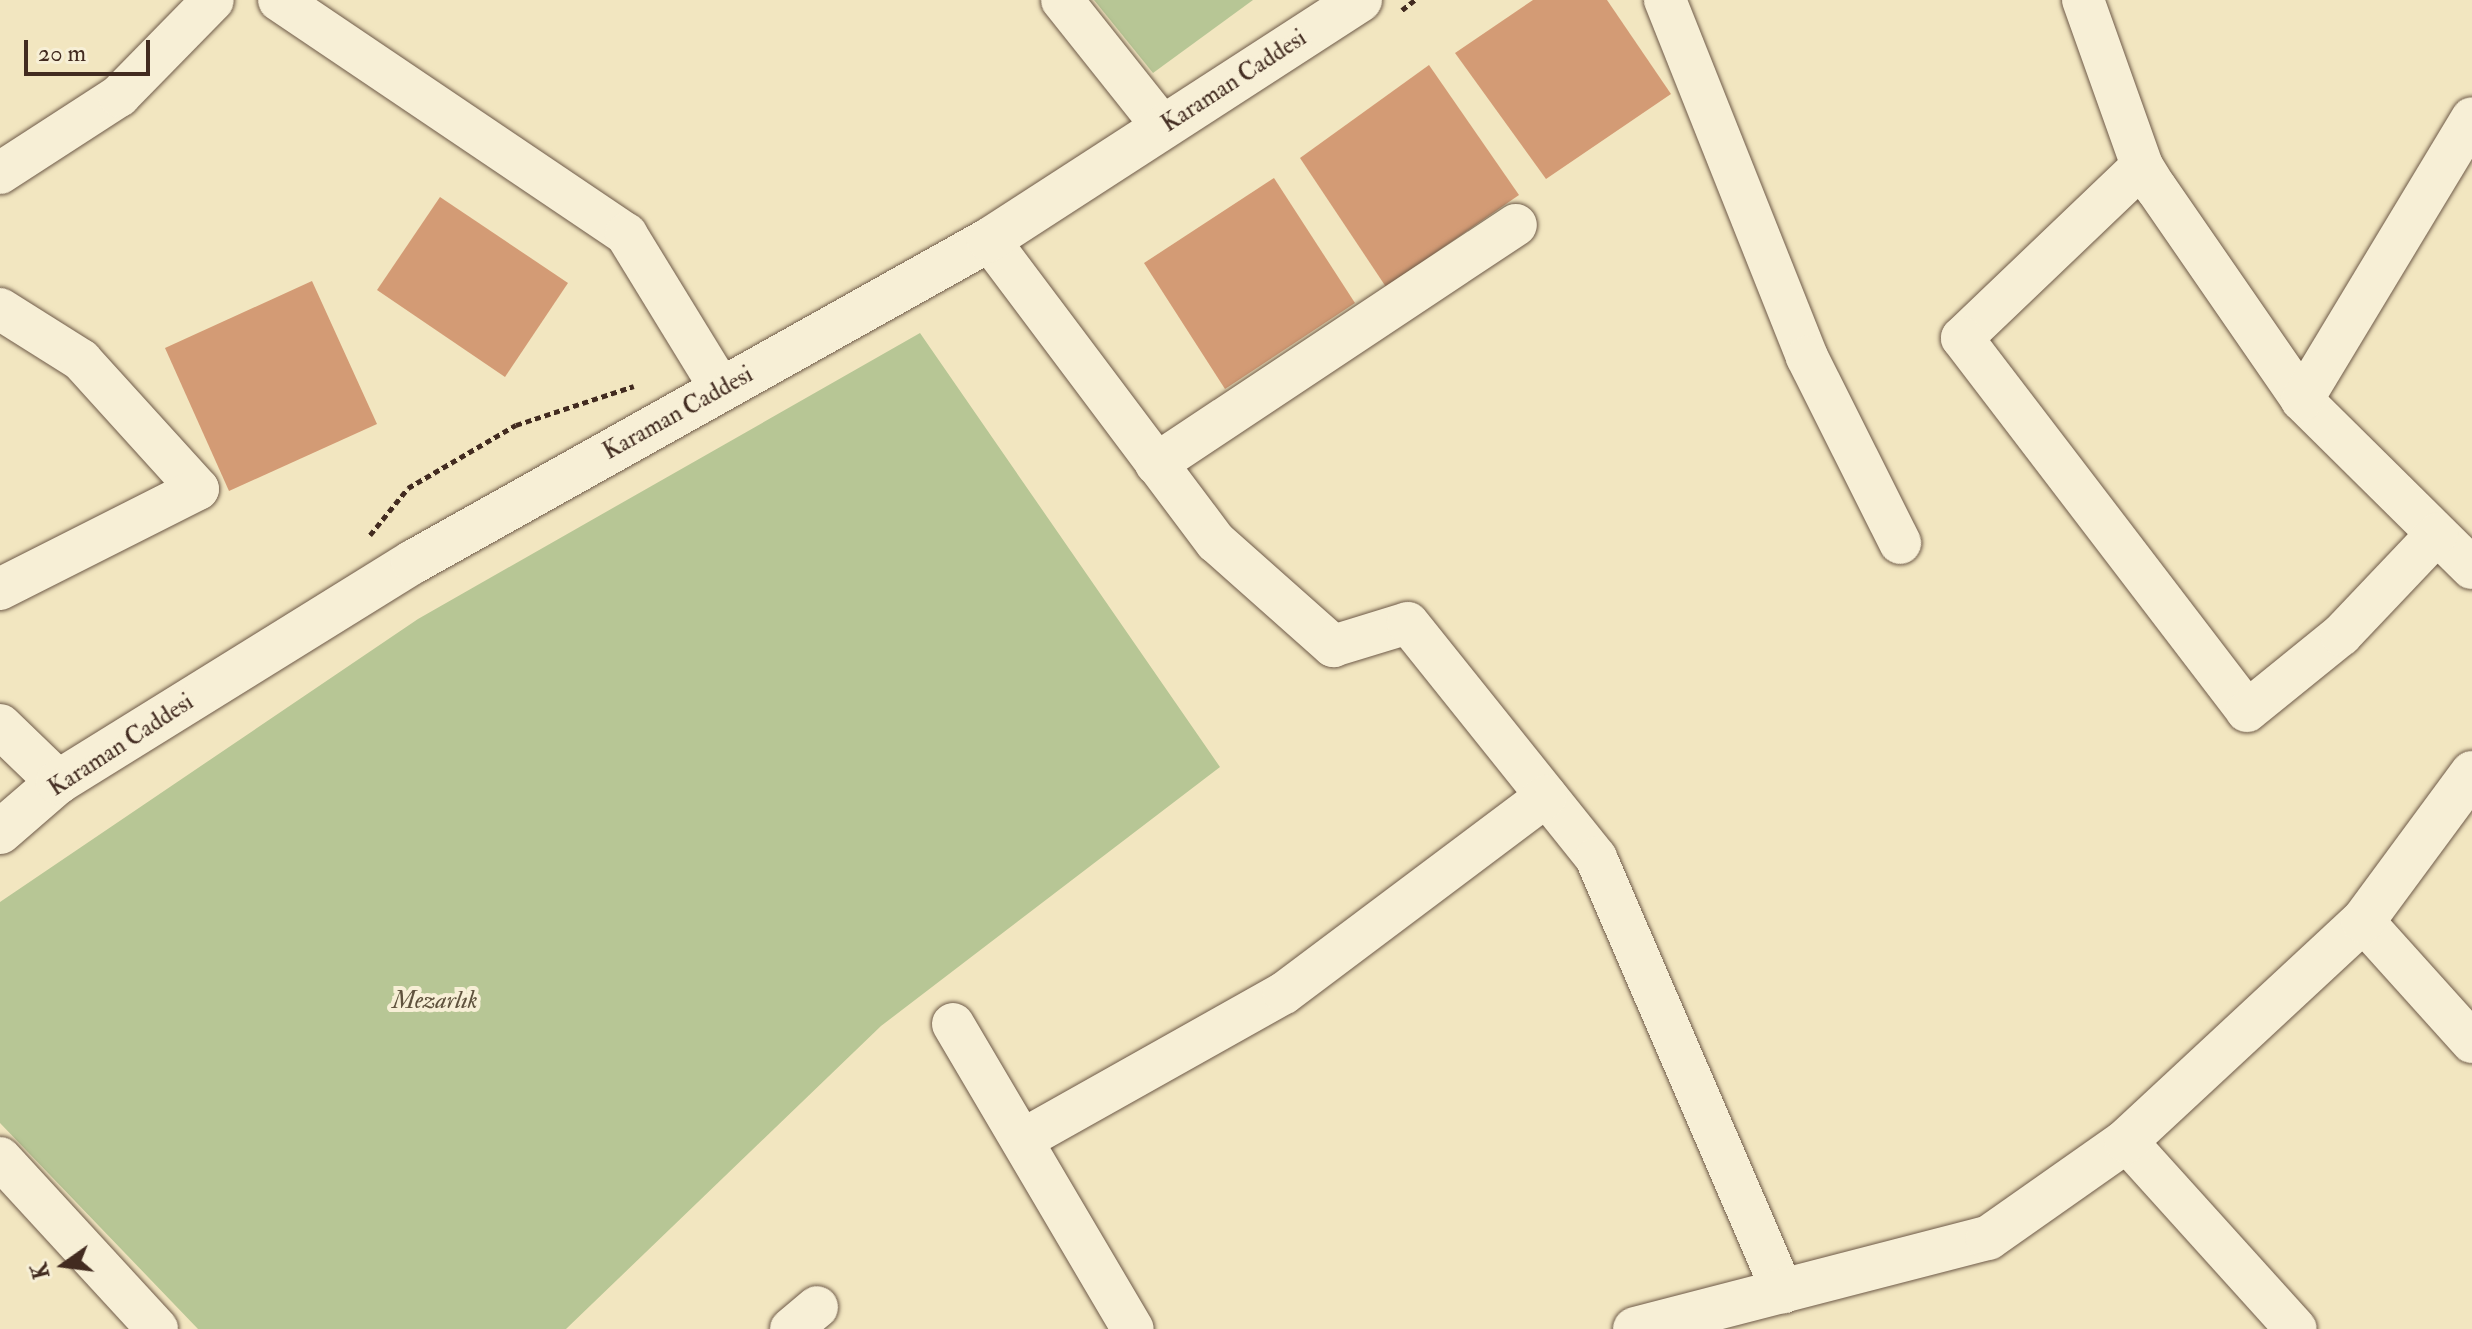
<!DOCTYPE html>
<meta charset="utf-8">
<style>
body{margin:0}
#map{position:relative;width:2472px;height:1329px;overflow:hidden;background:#f2e6c0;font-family:"IM FELL Double Pica",serif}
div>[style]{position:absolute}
.green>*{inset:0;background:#b7c695}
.building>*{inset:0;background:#d39b75}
.path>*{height:5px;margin-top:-2.5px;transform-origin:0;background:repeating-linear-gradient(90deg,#422b20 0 6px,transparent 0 10px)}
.roads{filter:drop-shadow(0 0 2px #6e5a48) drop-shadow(0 0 2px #6e5a48)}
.minor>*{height:42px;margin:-21px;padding:0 21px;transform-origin:21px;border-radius:21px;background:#f7efd6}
.tertiary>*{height:44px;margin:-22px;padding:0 22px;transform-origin:22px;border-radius:22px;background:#f7efd6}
.secondary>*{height:44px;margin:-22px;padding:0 22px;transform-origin:22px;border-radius:22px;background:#f7efd6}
span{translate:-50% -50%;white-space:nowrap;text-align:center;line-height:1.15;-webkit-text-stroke:8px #f7efd6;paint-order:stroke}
.street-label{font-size:24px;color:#422b20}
.park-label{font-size:24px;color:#5f523d;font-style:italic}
.north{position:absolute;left:24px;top:1225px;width:80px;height:80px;-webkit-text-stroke:6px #f7efd6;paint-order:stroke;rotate:256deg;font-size:22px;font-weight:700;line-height:32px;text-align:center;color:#422b20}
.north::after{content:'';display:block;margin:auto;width:28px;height:36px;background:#422b20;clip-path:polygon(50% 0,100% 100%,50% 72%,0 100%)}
.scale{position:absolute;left:24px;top:40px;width:126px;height:36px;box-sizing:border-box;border:4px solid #422b20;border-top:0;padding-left:10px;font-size:24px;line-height:28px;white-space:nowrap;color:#422b20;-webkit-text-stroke:6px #f7efd6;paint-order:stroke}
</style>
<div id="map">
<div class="green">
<div style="clip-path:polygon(1094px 0,1253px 0,1153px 73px)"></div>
<div style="clip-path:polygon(920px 333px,1220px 767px,881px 1026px,566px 1329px,198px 1329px,0 1123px,0 902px,418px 619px)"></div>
</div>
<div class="building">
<div style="clip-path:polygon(1533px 0,1607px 0,1671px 94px,1546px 179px,1455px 53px)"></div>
<div style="clip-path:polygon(1429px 65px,1519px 195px,1386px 287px,1300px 158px)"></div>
<div style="clip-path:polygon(1274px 178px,1355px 303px,1225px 389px,1144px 263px)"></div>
<div style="clip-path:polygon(440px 197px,568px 283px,505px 377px,377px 290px)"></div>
<div style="clip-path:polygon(312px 281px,377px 424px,229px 491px,165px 348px)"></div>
</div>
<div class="path">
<div style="left:1402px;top:10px;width:16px;rotate:-38deg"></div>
<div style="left:370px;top:535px;width:60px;rotate:-51deg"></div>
<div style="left:408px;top:488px;width:125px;rotate:-30.3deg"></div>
<div style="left:516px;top:425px;width:124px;rotate:-18.3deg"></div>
</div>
<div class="roads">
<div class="minor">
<div style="left:279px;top:0;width:419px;rotate:34deg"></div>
<div style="left:626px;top:234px;width:182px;rotate:58.5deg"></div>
<div style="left:1062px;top:0;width:162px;rotate:51.5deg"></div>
<div style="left:1665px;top:0;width:384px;rotate:68.3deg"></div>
<div style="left:1807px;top:357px;width:208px;rotate:63.4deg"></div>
<div style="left:2083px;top:0;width:176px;rotate:70.4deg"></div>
<div style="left:2142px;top:166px;width:26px;rotate:58deg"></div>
<div style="left:2156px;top:188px;width:257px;rotate:55.4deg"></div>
<div style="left:2302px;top:400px;width:239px;rotate:44.7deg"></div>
<div style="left:2142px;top:166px;width:249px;rotate:136.3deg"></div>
<div style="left:1962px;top:338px;width:469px;rotate:52.6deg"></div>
<div style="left:2247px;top:711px;width:121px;rotate:-39deg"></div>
<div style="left:2341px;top:635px;width:139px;rotate:-46.5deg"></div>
<div style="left:0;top:173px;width:142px;rotate:-32.9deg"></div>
<div style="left:119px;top:96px;width:134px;rotate:-45.6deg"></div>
<div style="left:989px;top:240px;width:378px;rotate:53.1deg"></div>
<div style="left:1216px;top:542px;width:157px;rotate:41.6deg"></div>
<div style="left:1333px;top:646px;width:78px;rotate:-17deg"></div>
<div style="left:1408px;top:623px;width:301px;rotate:51.3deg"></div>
<div style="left:1596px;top:858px;width:473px;rotate:66.7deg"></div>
<div style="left:0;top:309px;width:96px;rotate:32.2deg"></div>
<div style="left:81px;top:360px;width:174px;rotate:47.8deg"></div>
<div style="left:198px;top:489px;width:222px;rotate:153.2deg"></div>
<div style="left:2302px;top:400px;width:329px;rotate:-58.9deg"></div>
<div style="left:1156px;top:464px;width:432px;rotate:-33.6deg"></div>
<div style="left:2363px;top:921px;width:163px;rotate:48deg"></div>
<div style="left:953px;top:1024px;width:354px;rotate:59.5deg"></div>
<div style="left:1022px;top:1140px;width:300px;rotate:-29.3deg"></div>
<div style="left:1284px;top:993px;width:328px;rotate:-36.9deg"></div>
<div style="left:2126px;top:1141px;width:253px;rotate:47.9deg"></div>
<div style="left:0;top:1158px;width:232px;rotate:47.4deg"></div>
<div style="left:791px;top:1329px;width:34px;rotate:-40deg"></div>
</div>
<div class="tertiary">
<div style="left:0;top:726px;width:81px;rotate:44deg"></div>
<div style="left:1635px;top:1329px;width:365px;rotate:-14.5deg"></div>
<div style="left:1988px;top:1238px;width:169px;rotate:-35.1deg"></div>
<div style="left:2126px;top:1141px;width:323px;rotate:-42.9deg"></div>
<div style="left:2363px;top:921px;width:184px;rotate:-53.6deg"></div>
</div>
<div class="secondary">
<div style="left:0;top:832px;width:77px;rotate:-40.8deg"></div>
<div style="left:58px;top:782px;width:418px;rotate:-31.8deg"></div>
<div style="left:413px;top:562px;width:660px;rotate:-29.21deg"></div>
<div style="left:989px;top:240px;width:442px;rotate:-32.9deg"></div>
</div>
</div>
<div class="street-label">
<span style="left:1234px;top:81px;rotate:-33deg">Karaman Caddesi</span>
<span style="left:678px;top:413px;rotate:-29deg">Karaman Caddesi</span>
<span style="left:121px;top:745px;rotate:-33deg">Karaman Caddesi</span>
</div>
<div class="park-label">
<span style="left:435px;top:1001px">Mezarlık</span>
</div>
<div class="north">K</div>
<div class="scale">20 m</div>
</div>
